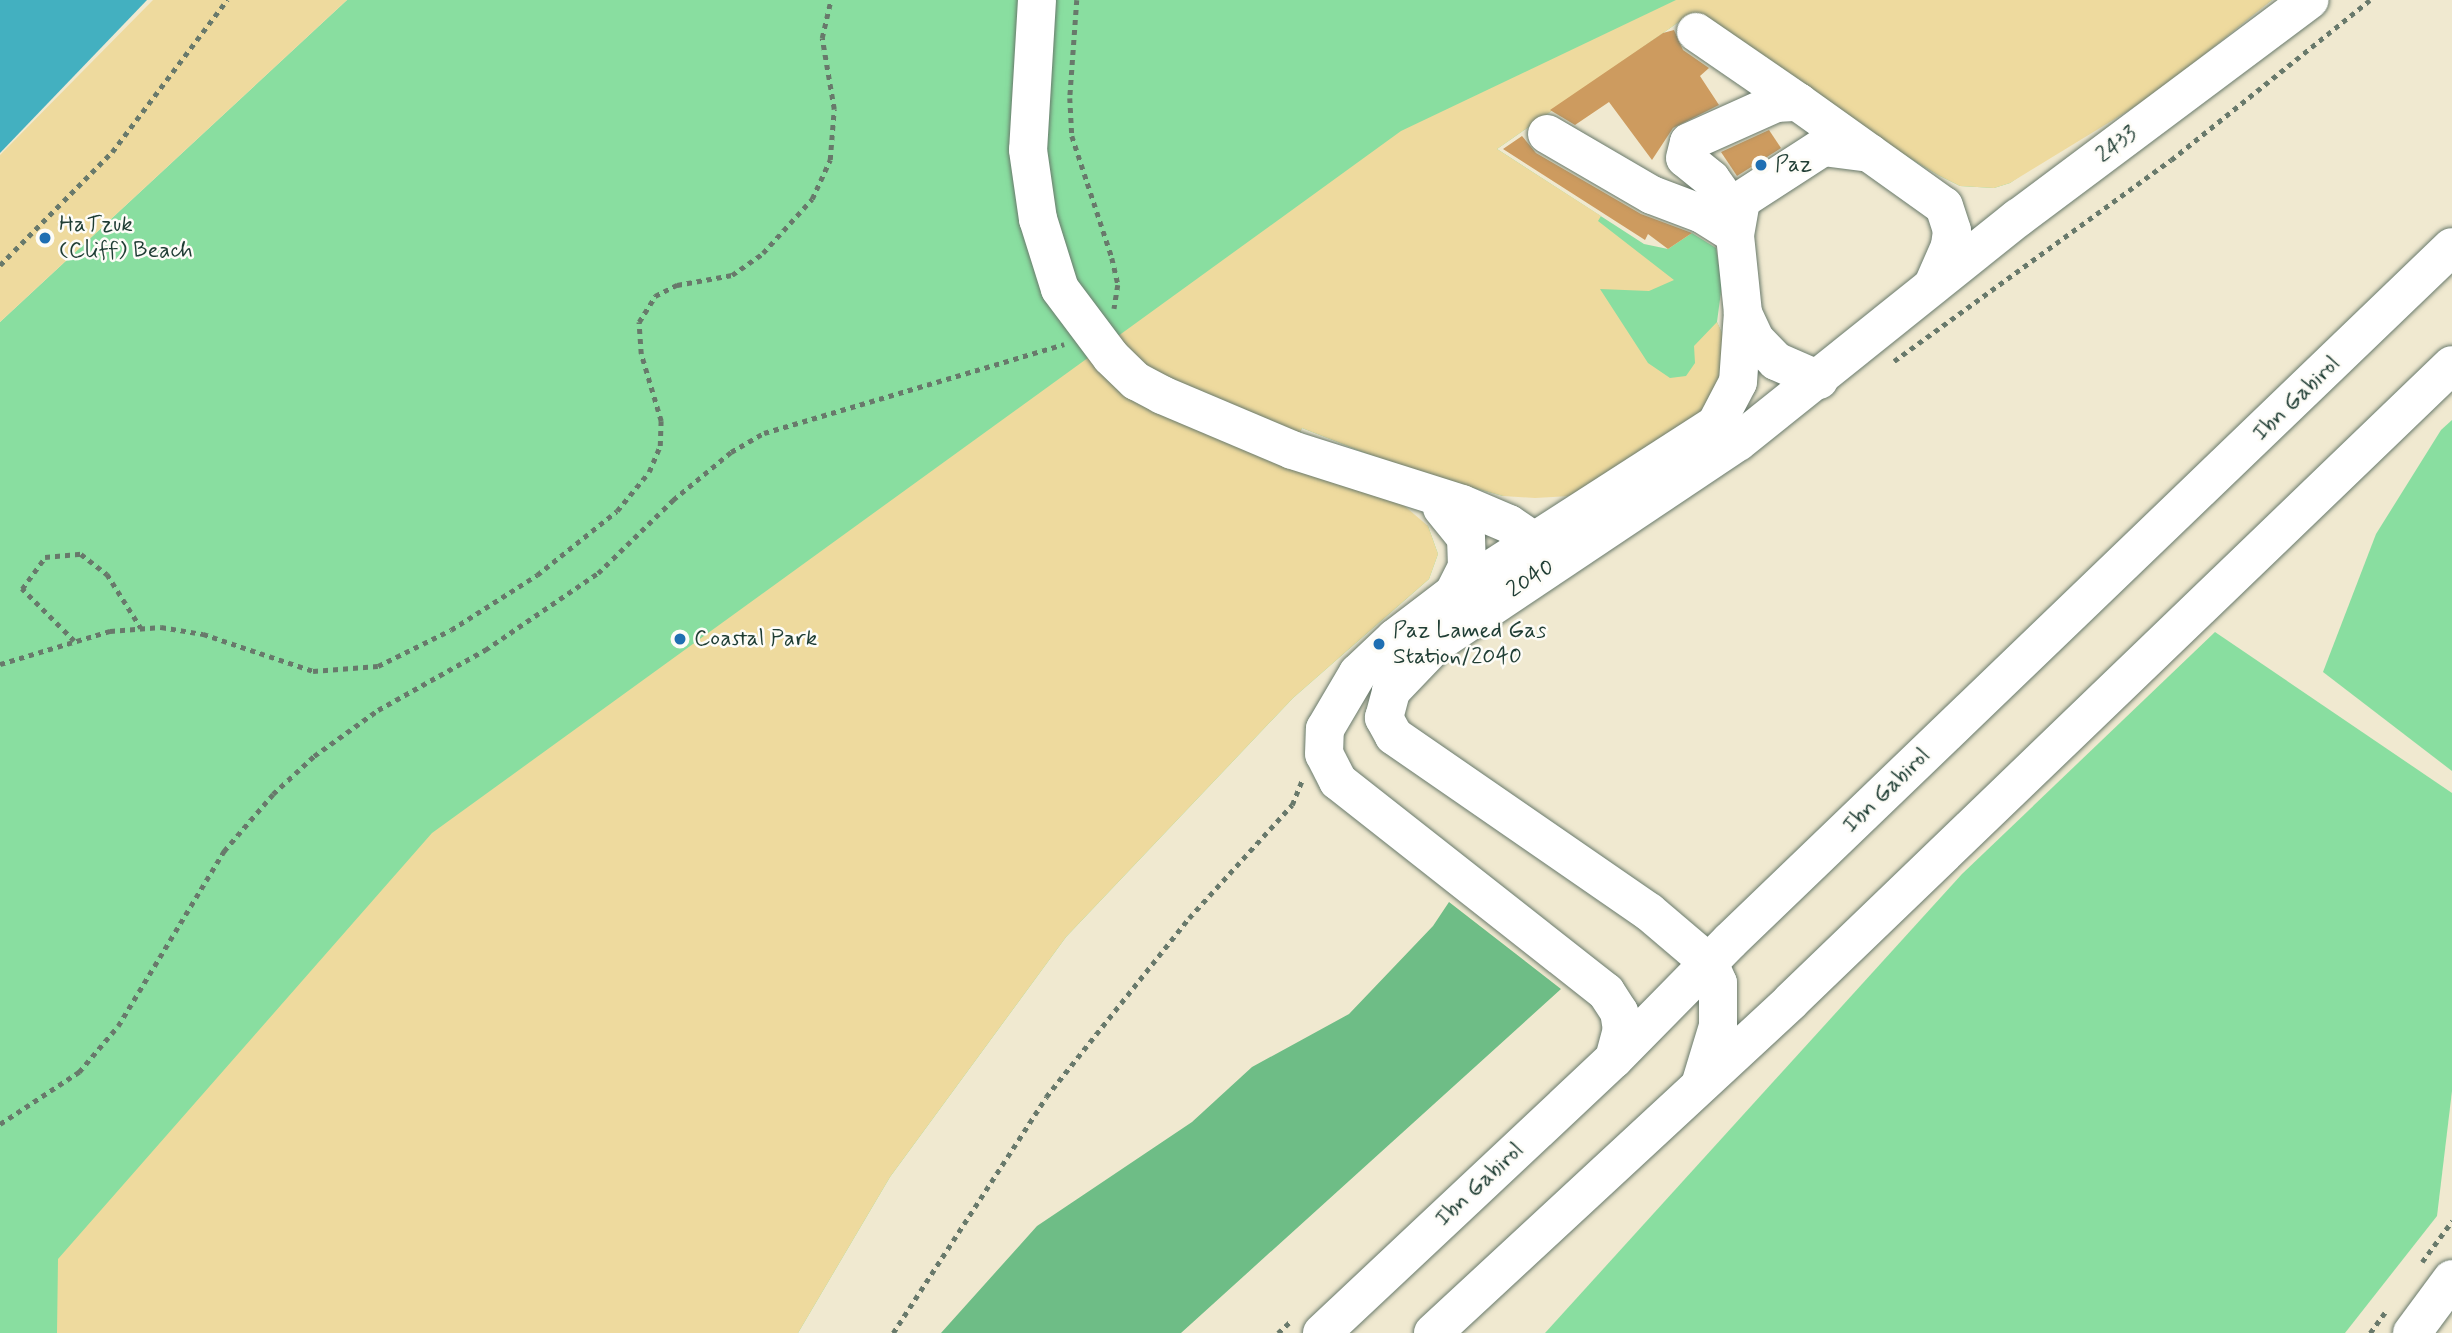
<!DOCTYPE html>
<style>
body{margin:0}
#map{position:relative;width:2452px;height:1333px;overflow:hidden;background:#f0e9d0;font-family:Mynerve,sans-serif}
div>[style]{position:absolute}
.green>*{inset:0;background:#89dea0}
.forest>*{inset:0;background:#6ebd86}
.sand>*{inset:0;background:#eeda9e}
.water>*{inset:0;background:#43b0c0}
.building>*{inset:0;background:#cd9b5f}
.path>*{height:4.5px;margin-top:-2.25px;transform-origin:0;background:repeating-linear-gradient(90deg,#68796b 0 5px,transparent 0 10px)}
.roads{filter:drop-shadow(0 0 2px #68796b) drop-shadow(0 0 2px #68796b)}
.minor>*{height:38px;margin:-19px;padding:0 19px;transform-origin:19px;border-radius:19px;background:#fff}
.dots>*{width:19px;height:19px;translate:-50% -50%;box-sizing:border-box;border:4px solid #fdfcf7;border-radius:50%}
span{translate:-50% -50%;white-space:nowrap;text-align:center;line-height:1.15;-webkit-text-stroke:5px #fdfcf7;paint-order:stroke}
.street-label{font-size:23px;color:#1f3d34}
.poi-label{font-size:23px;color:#1f3d34}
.left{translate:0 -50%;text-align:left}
</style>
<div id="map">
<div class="green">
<div style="clip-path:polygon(347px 0,2272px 0,2010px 183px,1994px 188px,1960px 186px,1938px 175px,1683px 19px,1497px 149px,1644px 244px,1668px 249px,1692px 233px,1716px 248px,1722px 284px,1717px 322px,1727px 344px,1570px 496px,1503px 496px,1409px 470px,1302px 428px,1292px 450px,1428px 526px,1438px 554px,1429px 579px,1293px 698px,1066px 937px,890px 1177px,798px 1333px,0 1333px,0 322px)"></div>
<div style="clip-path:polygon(2452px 420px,2452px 771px,2323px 672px,2376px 534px,2441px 430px)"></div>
<div style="clip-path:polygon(2215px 632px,2452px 793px,2452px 1091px,2437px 1216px,2345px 1333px,1545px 1333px,1962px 874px)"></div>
</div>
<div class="forest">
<div style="clip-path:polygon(1449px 902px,1561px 989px,1181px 1333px,941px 1333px,1037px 1226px,1192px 1122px,1252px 1067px,1349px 1014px,1433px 926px)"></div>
</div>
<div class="sand">
<div style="clip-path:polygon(153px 0,347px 0,0 322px,0 155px)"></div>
<div style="clip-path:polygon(1676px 0,2272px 0,2154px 95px,2010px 183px,1994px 188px,1960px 186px,1938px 175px,1683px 19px,1497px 149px,1601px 216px,1598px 221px,1674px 280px,1649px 291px,1600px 289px,1648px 363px,1670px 378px,1686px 376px,1695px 363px,1694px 346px,1717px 322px,1727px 344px,1727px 364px,1705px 416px,1570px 496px,1535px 498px,1503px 496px,1409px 470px,1302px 428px,1292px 450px,1401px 503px,1428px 526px,1438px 554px,1429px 579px,1293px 698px,1066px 937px,890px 1177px,798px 1333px,57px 1333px,58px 1259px,432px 833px,1401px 131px)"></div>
</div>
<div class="water">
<div style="clip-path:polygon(0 0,147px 0,0 153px)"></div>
</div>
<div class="building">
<div style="clip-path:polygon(1674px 30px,1683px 50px,1709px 68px,1700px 76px,1719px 105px,1673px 128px,1652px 160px,1609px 102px,1575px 125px,1550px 110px,1663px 33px)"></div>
<div style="clip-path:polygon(1769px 130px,1781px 148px,1737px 176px,1721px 152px)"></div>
<div style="clip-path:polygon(1522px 136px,1536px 153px,1641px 214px,1692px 233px,1668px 249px,1648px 234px,1645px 240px,1503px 149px)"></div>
</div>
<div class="path">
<div style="left:1077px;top:0;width:98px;rotate:94.1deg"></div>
<div style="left:1070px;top:98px;width:38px;rotate:87deg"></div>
<div style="left:1072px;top:136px;width:128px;rotate:71.8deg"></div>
<div style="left:1112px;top:258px;width:28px;rotate:77deg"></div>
<div style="left:1118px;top:285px;width:24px;rotate:99deg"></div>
<div style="left:0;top:265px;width:159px;rotate:-45.3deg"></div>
<div style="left:112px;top:152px;width:191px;rotate:-52.9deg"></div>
<div style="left:1894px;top:361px;width:342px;rotate:-36deg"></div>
<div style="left:2171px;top:160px;width:255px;rotate:-38.8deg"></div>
<div style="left:74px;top:641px;width:74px;rotate:-135deg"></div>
<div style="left:22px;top:589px;width:39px;rotate:-54deg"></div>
<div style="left:45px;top:557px;width:36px;rotate:-5deg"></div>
<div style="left:81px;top:554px;width:33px;rotate:38deg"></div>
<div style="left:107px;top:574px;width:64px;rotate:57.8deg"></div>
<div style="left:0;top:664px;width:115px;rotate:-16.7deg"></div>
<div style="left:110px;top:631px;width:51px;rotate:-4.5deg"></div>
<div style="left:161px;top:627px;width:43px;rotate:9.5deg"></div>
<div style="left:203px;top:634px;width:116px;rotate:18.6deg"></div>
<div style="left:313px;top:671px;width:65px;rotate:-4.4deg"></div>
<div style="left:378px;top:666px;width:81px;rotate:-26.3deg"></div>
<div style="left:451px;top:630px;width:102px;rotate:-32.6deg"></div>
<div style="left:537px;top:575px;width:102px;rotate:-38.7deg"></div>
<div style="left:617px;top:511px;width:50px;rotate:-50.6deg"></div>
<div style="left:649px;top:472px;width:28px;rotate:-67deg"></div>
<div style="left:660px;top:446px;width:25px;rotate:-88deg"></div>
<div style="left:661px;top:421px;width:70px;rotate:-106.6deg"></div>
<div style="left:641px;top:354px;width:32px;rotate:-94deg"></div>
<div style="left:639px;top:322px;width:31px;rotate:-58deg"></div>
<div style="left:655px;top:296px;width:25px;rotate:-27deg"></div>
<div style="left:677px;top:285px;width:56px;rotate:-10.3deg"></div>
<div style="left:732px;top:275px;width:38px;rotate:-35deg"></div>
<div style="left:763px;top:253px;width:73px;rotate:-47.8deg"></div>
<div style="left:812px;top:199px;width:43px;rotate:-65.2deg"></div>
<div style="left:830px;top:160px;width:51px;rotate:-85.5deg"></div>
<div style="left:834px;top:109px;width:72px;rotate:-99.6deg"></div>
<div style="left:822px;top:38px;width:39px;rotate:-77deg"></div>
<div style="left:0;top:1124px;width:95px;rotate:-33.4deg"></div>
<div style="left:79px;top:1072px;width:60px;rotate:-49.7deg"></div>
<div style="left:118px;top:1026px;width:205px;rotate:-58.8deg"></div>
<div style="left:224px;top:851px;width:75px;rotate:-49.3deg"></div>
<div style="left:273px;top:794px;width:56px;rotate:-42.8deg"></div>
<div style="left:314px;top:756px;width:79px;rotate:-35.7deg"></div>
<div style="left:378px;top:710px;width:123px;rotate:-29.3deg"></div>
<div style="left:485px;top:650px;width:137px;rotate:-34.3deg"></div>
<div style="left:598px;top:573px;width:105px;rotate:-44.2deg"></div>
<div style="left:673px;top:500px;width:75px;rotate:-39.6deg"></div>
<div style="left:731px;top:452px;width:38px;rotate:-30deg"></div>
<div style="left:764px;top:433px;width:313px;rotate:-16.5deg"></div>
<div style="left:2422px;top:1262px;width:51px;rotate:-53.8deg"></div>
<div style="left:893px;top:1333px;width:281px;rotate:-57deg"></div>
<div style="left:1046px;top:1097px;width:229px;rotate:-51.4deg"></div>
<div style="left:1189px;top:918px;width:153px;rotate:-47.7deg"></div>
<div style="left:1292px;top:805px;width:29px;rotate:-68deg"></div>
<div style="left:1278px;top:1333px;width:19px;rotate:-43deg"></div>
<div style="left:2370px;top:1333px;width:27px;rotate:-54deg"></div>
</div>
<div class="roads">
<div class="minor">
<div style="left:1037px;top:0;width:150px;rotate:93.4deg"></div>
<div style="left:1028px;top:150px;width:70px;rotate:81.8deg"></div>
<div style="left:1038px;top:219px;width:73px;rotate:72.6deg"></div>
<div style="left:1060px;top:289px;width:85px;rotate:53.1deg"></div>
<div style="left:1111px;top:357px;width:35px;rotate:44deg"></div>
<div style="left:1136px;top:381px;width:30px;rotate:28deg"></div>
<div style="left:1162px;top:395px;width:141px;rotate:22.9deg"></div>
<div style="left:1292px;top:450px;width:178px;rotate:17.6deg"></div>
<div style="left:1462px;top:504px;width:51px;rotate:23.1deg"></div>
<div style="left:1509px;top:524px;width:32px;rotate:34deg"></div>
<div style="left:1536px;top:542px;width:23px;rotate:70deg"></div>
<div style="left:1696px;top:32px;width:124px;rotate:34.5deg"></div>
<div style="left:1547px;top:134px;width:121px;rotate:30.2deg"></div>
<div style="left:1652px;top:195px;width:53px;rotate:20.8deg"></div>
<div style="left:1702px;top:214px;width:39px;rotate:32deg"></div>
<div style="left:1735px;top:235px;width:36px;rotate:-80deg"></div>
<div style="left:1741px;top:200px;width:98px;rotate:-32.9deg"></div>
<div style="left:1823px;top:147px;width:47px;rotate:7.3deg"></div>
<div style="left:1819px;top:380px;width:47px;rotate:-156.2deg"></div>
<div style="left:1776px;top:361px;width:30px;rotate:-134deg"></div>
<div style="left:1755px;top:339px;width:29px;rotate:-115deg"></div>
<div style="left:1743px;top:313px;width:78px;rotate:-95.9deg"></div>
<div style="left:1735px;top:235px;width:37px;rotate:-106deg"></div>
<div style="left:1725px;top:199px;width:24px;rotate:-125deg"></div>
<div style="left:1711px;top:179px;width:33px;rotate:-141deg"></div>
<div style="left:1685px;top:158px;width:16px;rotate:-76deg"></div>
<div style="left:1689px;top:142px;width:95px;rotate:-24.1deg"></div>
<div style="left:1776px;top:103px;width:22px;rotate:-3deg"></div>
<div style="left:1798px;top:102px;width:179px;rotate:35.5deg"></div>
<div style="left:1944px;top:206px;width:26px;rotate:72deg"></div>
<div style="left:1952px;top:231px;width:15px;rotate:98deg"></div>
<div style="left:1950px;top:246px;width:43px;rotate:113.6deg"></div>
<div style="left:1442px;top:508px;width:38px;rotate:51deg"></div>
<div style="left:1466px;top:538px;width:29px;rotate:88deg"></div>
<div style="left:1467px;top:567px;width:29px;rotate:117deg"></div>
<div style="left:1614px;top:1059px;width:30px;rotate:-75deg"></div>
<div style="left:1622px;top:1030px;width:18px;rotate:-99deg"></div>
<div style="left:1619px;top:1012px;width:24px;rotate:-123deg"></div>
<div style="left:1606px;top:992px;width:341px;rotate:-141.8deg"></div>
<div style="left:1338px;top:781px;width:30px;rotate:-117deg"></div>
<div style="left:1324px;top:754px;width:25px;rotate:-88deg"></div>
<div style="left:1325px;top:729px;width:65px;rotate:-59.5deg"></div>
<div style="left:1358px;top:673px;width:51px;rotate:-43.4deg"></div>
<div style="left:1395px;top:638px;width:74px;rotate:-37.3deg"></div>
<div style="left:1454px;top:593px;width:312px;rotate:-32.8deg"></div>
<div style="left:1716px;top:424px;width:47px;rotate:-62.4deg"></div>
<div style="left:1738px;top:382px;width:69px;rotate:-85.9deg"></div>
<div style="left:1701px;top:1082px;width:59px;rotate:-73.1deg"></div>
<div style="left:1718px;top:1026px;width:43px;rotate:-90deg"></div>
<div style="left:1718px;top:983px;width:22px;rotate:-114deg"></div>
<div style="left:1709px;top:963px;width:79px;rotate:-139.6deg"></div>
<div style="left:1649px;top:912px;width:310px;rotate:-145.4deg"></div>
<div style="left:1394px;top:736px;width:21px;rotate:-119deg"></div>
<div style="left:1384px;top:718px;width:28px;rotate:-75deg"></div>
<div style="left:1391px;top:691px;width:65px;rotate:-46.2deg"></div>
<div style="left:1436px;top:644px;width:363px;rotate:-33.8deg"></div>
<div style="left:1738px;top:442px;width:359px;rotate:-38.7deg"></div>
<div style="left:2018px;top:218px;width:364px;rotate:-36.8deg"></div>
<div style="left:1322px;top:1333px;width:400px;rotate:-43.2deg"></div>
<div style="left:1614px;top:1059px;width:165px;rotate:-45.5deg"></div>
<div style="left:1730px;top:941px;width:1001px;rotate:-43.87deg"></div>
<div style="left:1433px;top:1333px;width:488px;rotate:-42.8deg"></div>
<div style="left:1791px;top:1001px;width:917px;rotate:-43.9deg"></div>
<div style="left:2412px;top:1333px;width:67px;rotate:-53.5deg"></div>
</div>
</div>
<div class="dots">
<div style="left:1761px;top:165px;background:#1f6fb2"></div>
<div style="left:45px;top:238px;background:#1f6fb2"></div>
<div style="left:680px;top:639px;background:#1f6fb2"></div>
<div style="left:1379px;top:644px;background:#1f6fb2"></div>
</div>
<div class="street-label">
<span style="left:2117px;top:145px;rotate:-36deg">2433</span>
<span style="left:2297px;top:399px;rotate:-44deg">Ibn Gabirol</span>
<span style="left:1531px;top:579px;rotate:-33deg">2040</span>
<span style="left:1887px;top:791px;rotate:-44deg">Ibn Gabirol</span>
<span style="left:1480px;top:1185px;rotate:-43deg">Ibn Gabirol</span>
</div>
<div class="poi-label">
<span class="left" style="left:1775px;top:165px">Paz</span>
<span class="left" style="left:59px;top:238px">HaTzuk<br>(Cliff) Beach</span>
<span class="left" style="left:1393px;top:644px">Paz Lamed Gas<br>Station/2040</span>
<span class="left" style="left:694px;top:639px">Coastal Park</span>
</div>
</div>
